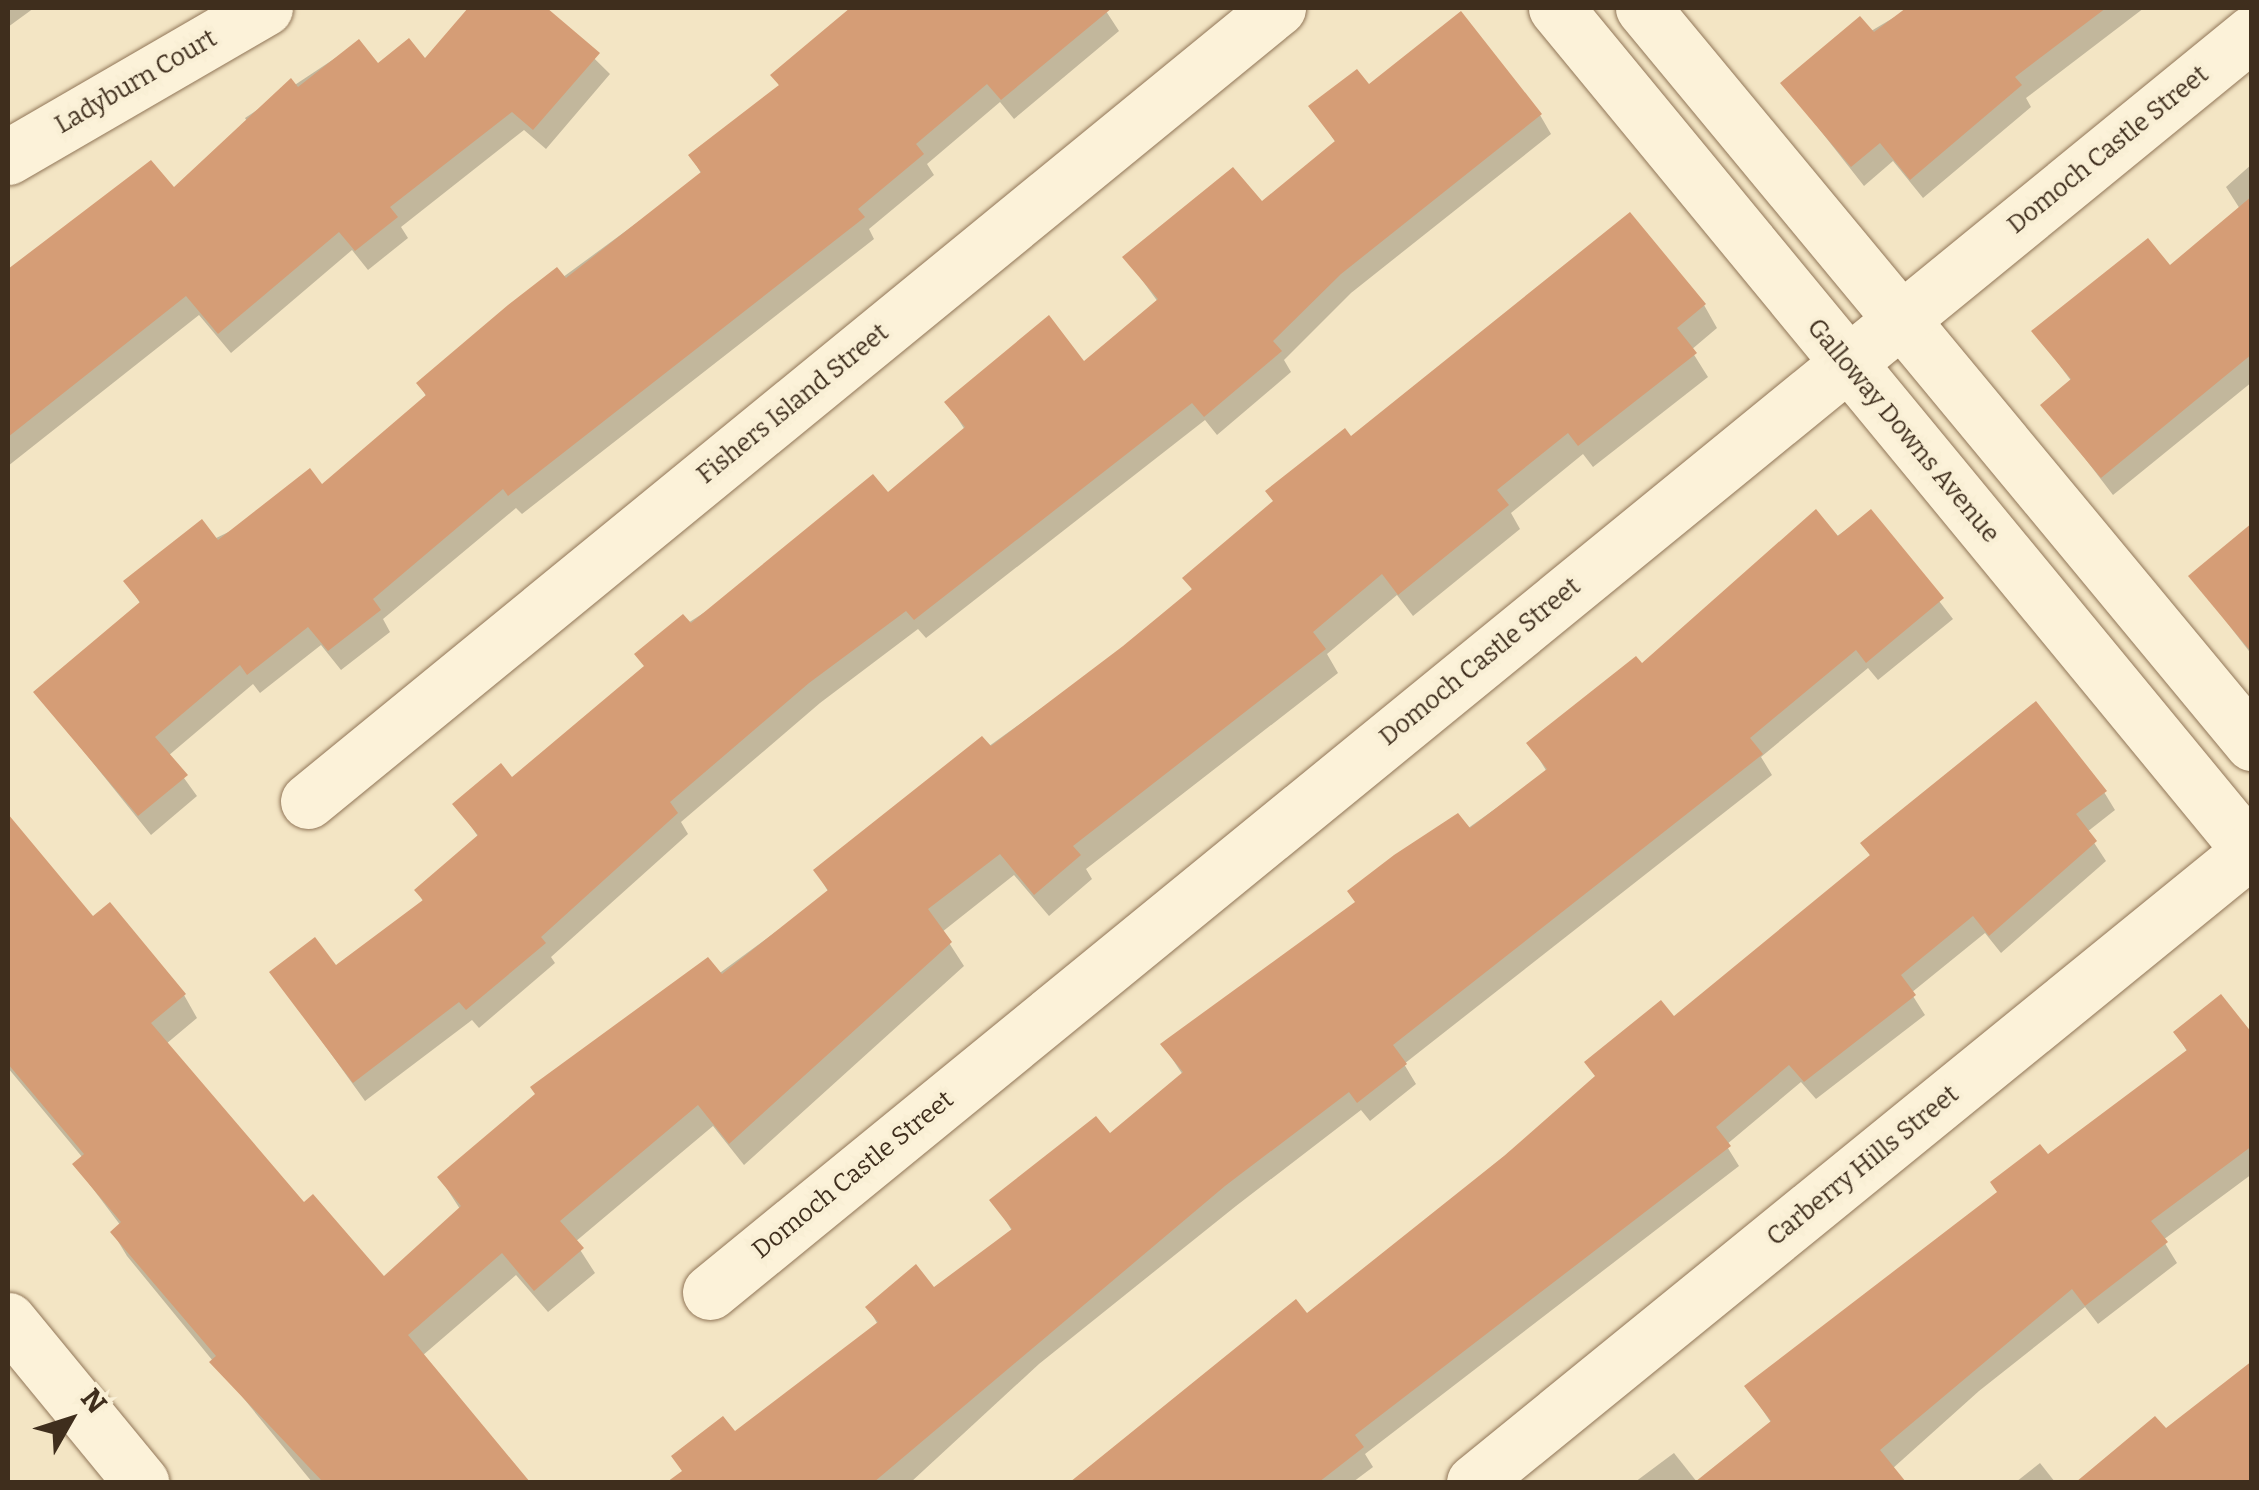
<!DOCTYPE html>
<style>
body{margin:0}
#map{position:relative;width:2259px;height:1490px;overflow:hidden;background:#f3e5c4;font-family:Bitter,serif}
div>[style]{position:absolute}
.shadow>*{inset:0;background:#0003}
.building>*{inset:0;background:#d59d76}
.roads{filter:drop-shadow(0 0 2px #917658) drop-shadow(0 0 2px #917658)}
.minor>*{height:55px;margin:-27.5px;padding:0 27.5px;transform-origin:27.5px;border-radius:27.5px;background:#fcf2d9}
span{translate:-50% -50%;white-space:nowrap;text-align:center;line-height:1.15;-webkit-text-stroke:8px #f9efd5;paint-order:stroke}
.street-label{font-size:25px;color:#3f2e1d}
.frame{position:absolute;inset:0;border:10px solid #3f2e1d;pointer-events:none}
.north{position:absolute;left:20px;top:1370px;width:100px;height:100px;-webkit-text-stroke:8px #f9efd5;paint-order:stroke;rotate:51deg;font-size:28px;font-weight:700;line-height:40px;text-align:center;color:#3f2e1d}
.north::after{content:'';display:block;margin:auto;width:35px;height:45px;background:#3f2e1d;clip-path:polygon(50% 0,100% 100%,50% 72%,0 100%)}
</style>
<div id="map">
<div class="shadow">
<div style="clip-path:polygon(8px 8px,34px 8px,8px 27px)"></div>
<div style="clip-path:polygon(471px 8px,543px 8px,610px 74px,546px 149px,524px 130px,401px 227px,408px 238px,368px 270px,352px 250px,231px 353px,199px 315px,8px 466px,8px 287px,174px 191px,250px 126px,245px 118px,358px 43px,378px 66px,425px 61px)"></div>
<div style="clip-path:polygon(854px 8px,1104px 8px,1119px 31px,1014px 119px,1000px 102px,927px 164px,934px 175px,869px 229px,874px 239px,522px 514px,516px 508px,383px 619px,390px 632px,341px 670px,321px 645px,260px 693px,253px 684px,168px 756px,197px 796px,151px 835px,36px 692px,141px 605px,127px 581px,322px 487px,427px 398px,419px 383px,702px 175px,691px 156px,780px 87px,773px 75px)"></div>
<div style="clip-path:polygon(1910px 8px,2144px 8px,2026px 98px,2031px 107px,1923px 198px,1893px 161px,1864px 186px,1783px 83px)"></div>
<div style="clip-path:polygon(1369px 87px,1540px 115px,1551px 134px,1351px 293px,1284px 360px,1291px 372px,1217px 435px,1205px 420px,926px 638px,918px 629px,820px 703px,681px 822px,688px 834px,551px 957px,555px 963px,479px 1028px,472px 1020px,365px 1101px,272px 972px,336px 969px,424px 903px,417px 891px,479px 838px,456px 804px,512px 780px,646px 669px,638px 655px,888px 495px,965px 430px,947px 402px,1084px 364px,1158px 302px,1126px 258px,1261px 204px,1336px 143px,1312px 107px)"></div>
<div style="clip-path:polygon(2252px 164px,2252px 382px,2113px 495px,2044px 405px,2072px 382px,2035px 332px,2170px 268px,2240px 209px,2226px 187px)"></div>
<div style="clip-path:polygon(1704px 305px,1717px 328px,1691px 350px,1708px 377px,1593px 467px,1583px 454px,1511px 513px,1520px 529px,1413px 616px,1397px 595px,1327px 654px,1338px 673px,1086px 869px,1092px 879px,1049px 916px,1014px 875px,942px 932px,964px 966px,744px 1165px,713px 1126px,575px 1242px,595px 1273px,548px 1312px,516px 1275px,422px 1356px,527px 1482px,312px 1482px,127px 1256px,113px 1233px,121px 1226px,75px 1165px,83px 1158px,8px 1068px,8px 818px,93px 919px,184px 995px,197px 1018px,166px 1044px,303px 1205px,384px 1279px,460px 1209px,440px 1178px,829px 893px,816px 871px,1125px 648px,1193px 591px,1185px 578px,1351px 439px)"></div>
<div style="clip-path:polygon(1871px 513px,1953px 619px,1878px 680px,1868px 668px,1761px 757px,1772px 775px,1404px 1064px,1416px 1084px,1370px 1121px,1361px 1110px,1236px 1206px,1039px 1364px,911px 1482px,690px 1482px,685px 1476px,878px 1325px,868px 1307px,934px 1290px,1012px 1231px,993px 1200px,1110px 1137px,1183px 1075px,1163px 1045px,1547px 772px,1530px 744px)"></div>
<div style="clip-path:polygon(2252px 527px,2252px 655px,2191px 576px)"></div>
<div style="clip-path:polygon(2104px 792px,2115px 810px,2087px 832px,2106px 861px,2001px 953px,1985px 933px,1911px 993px,1925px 1015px,1816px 1099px,1801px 1082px,1726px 1145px,1739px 1166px,1365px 1454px,1373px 1467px,1353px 1482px,1075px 1482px,1296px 1303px,1307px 1317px,1871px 857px,1863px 844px)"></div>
<div style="clip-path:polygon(2176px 1033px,2252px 1037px,2252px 1174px,2163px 1240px,2177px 1263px,2098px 1324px,2085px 1307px,1979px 1391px,1892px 1469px,1900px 1482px,1699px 1482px,1772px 1424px,1747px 1387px,2188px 1053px)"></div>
<div style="clip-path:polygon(2252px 1364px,2252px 1482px,2080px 1482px,2155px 1419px,2165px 1432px)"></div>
<div style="clip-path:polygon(1674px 1453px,1697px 1482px,1635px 1482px)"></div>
<div style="clip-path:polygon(2040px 1463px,2055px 1482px,2016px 1482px)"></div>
</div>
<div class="building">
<div style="clip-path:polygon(468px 8px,547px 8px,600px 53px,533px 130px,512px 112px,390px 207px,398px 217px,355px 251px,339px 232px,218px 334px,186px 296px,8px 437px,8px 269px,151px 160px,174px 187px,291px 78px,298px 87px,359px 39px,378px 63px,409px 38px,425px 58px)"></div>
<div style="clip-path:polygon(850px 8px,1112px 8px,1001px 100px,987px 84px,916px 144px,924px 154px,858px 209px,865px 217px,508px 496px,503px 489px,373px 599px,381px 610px,328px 651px,308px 627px,247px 675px,240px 665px,155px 737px,188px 775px,138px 816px,33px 692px,140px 602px,123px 581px,202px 519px,218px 540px,310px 468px,322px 484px,426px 395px,416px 383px,508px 305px,557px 267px,566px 278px,701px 172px,688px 155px,779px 85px,770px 75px)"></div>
<div style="clip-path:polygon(1906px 8px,2106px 8px,2015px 77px,2022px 85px,1910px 180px,1880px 143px,1851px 167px,1780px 83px,1860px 16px,1874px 32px)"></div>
<div style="clip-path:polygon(1461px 11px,1542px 114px,1341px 274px,1273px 341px,1282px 351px,1204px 417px,1192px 403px,914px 620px,906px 611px,809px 683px,670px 802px,678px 813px,541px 937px,546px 943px,466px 1010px,459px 1002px,353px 1083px,269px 972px,315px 937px,336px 965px,423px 900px,414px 890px,478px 835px,452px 804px,501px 763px,512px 777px,644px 666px,634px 654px,683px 614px,691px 623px,873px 474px,888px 492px,965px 427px,944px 402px,1049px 315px,1084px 361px,1158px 299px,1122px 257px,1233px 167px,1262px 201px,1335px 141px,1308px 106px,1357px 69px,1369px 84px)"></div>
<div style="clip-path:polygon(2252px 196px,2252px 354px,2101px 478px,2040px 405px,2071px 379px,2031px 331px,2148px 238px,2170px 265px)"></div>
<div style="clip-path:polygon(1630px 212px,1706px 304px,1677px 328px,1697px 353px,1578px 446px,1568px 433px,1497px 490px,1509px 505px,1398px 595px,1382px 574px,1313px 632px,1326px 649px,1073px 846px,1081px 855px,1034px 895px,1000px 854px,928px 909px,952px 942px,729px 1144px,698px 1105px,560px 1221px,584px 1248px,534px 1291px,502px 1253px,408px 1335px,530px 1482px,323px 1482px,209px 1362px,216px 1356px,110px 1232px,121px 1222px,72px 1164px,84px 1154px,8px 1064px,8px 814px,93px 916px,110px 902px,186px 994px,151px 1023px,304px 1202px,313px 1194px,384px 1276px,461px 1206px,437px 1177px,535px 1094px,530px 1087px,708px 957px,722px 974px,828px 890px,813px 870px,982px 736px,991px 746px,1123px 646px,1192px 589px,1182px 578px,1273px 501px,1265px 491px,1345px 428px,1351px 436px)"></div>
<div style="clip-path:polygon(1816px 509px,1838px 536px,1871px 509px,1944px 598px,1866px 663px,1856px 650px,1750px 738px,1763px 754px,1393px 1045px,1407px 1064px,1357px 1103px,1349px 1092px,1225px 1186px,874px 1482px,667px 1482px,682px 1471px,671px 1456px,723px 1416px,735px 1431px,878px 1322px,865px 1307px,916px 1264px,934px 1287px,1012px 1229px,989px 1200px,1096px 1116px,1110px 1133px,1183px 1072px,1160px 1044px,1355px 902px,1347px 891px,1394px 855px,1458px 813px,1470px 828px,1547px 769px,1526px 743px,1636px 656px,1642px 663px)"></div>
<div style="clip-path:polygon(2252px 523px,2252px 653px,2188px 576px)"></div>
<div style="clip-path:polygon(2036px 701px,2107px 791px,2076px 814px,2097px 841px,1989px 936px,1973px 916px,1901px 975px,1916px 995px,1804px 1082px,1789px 1065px,1716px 1127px,1731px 1146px,1355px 1435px,1364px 1447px,1319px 1482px,1070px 1482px,1296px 1299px,1307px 1313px,1504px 1156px,1595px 1076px,1584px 1062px,1661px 1000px,1674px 1016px,1870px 855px,1860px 843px)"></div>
<div style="clip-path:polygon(2221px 994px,2252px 1033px,2252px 1146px,2151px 1221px,2168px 1242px,2085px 1306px,2072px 1289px,1880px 1450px,1906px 1482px,1695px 1482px,1771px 1421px,1744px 1386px,1997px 1192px,1990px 1182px,2040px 1144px,2048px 1154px,2187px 1050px,2173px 1032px)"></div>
<div style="clip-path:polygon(2252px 1361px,2252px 1482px,2076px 1482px,2155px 1416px,2166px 1428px)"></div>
</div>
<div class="roads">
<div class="minor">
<div style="left:1556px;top:8px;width:1095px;rotate:50.52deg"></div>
<div style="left:1643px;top:8px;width:955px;rotate:50.36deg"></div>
<div style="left:8px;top:157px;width:297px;rotate:-30.1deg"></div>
<div style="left:308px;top:801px;width:1253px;rotate:-39.27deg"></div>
<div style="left:710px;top:1292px;width:1991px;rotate:-39.23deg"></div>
<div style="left:8px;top:1320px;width:210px;rotate:50.6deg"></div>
<div style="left:1474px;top:1482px;width:1003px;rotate:-39.13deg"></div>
</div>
</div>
<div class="street-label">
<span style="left:136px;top:82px;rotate:-30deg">Ladyburn Court</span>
<span style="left:2108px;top:150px;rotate:-39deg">Domoch Castle Street</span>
<span style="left:793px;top:404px;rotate:-39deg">Fishers Island Street</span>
<span style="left:1903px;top:431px;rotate:50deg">Galloway Downs Avenue</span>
<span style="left:1480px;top:662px;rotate:-39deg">Domoch Castle Street</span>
<span style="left:1863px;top:1166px;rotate:-39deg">Carberry Hills Street</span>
<span style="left:853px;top:1175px;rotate:-39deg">Domoch Castle Street</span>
</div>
<div class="frame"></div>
<div class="north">N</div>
</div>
